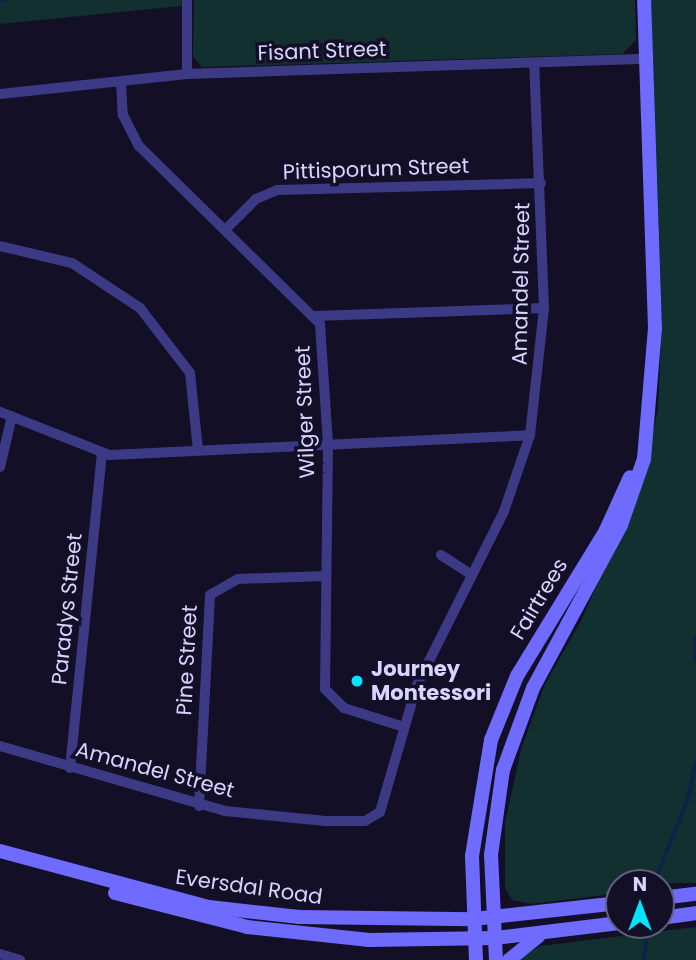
<!DOCTYPE html>
<style>
body{margin:0}
#map{position:relative;width:696px;height:960px;overflow:hidden;background:#130f26;font-family:Poppins,sans-serif}
div>[style]{position:absolute}
.green>*{inset:0;background:#12302f}
.stream>*{height:3.5px;margin:-1.75px;padding:0 1.75px;transform-origin:1.75px;border-radius:1.75px;background:#0c2248}
.street>*{height:10px;margin:-5px;padding:0 5px;transform-origin:5px;border-radius:5px;background:#3d3a85}
.secondary>*{height:14px;margin:-7px;padding:0 7px;transform-origin:7px;border-radius:7px;background:#6f6bff}
.dots>*{width:19px;height:19px;translate:-50% -50%;box-sizing:border-box;border:4px solid #130f26;border-radius:50%}
span{translate:-50% -50%;white-space:nowrap;text-align:center;line-height:1.15;-webkit-text-stroke:7px #130f26;paint-order:stroke}
.street-label{font-size:21px;color:#d9d4ff}
.poi-label{font-size:21px;color:#d9d4ff;font-weight:700}
.left{translate:0 -50%;text-align:left}
.north{position:absolute;left:605px;top:869px;width:70px;height:70px;box-sizing:border-box;background:#130f26;border:2px solid #625e7d;border-radius:50%;rotate:0deg;font-size:19px;font-weight:700;line-height:28px;text-align:center;color:#d9d4ff}
.north::after{content:'';display:block;margin:auto;width:24px;height:32px;background:#00e5ff;clip-path:polygon(50% 0,100% 100%,50% 72%,0 100%)}
</style>
<div id="map">
<div class="green">
<div style="clip-path:polygon(0 0,182px 0,181px 6px,0 24px)"></div>
<div style="clip-path:polygon(194px 0,635px 0,636px 40px,622px 54px,202px 67px,193px 57px)"></div>
<div style="clip-path:polygon(651px 0,696px 0,696px 883px,619px 883px,619px 893px,532px 904px,512px 900px,505px 888px,505px 823px,521px 749px,545px 684px,581px 621px,644px 478px,658px 409px,662px 318px)"></div>
<div style="clip-path:polygon(696px 927px,696px 960px,517px 960px,540px 946px)"></div>
</div>
<div class="stream">
<div style="left:0;top:0;width:4px"></div>
<div style="left:696px;top:637px;width:23px;rotate:90deg"></div>
<div style="left:654px;top:883px;width:91px;rotate:-68deg"></div>
<div style="left:688px;top:799px;width:40px;rotate:-78deg"></div>
<div style="left:644px;top:960px;width:19px;rotate:-84deg"></div>
</div>
<div class="street">
<div style="left:187px;top:0;width:74px;rotate:90deg"></div>
<div style="left:121px;top:82px;width:33px;rotate:87deg"></div>
<div style="left:123px;top:115px;width:35px;rotate:63deg"></div>
<div style="left:139px;top:146px;width:254px;rotate:44.5deg"></div>
<div style="left:320px;top:324px;width:120px;rotate:86.2deg"></div>
<div style="left:328px;top:444px;width:245px;rotate:90.7deg"></div>
<div style="left:325px;top:689px;width:27px;rotate:45deg"></div>
<div style="left:344px;top:708px;width:63px;rotate:17.6deg"></div>
<div style="left:0;top:94px;width:188px;rotate:-6.1deg"></div>
<div style="left:187px;top:74px;width:459px;rotate:-1.9deg"></div>
<div style="left:226px;top:229px;width:42px;rotate:-45deg"></div>
<div style="left:256px;top:199px;width:23px;rotate:-23deg"></div>
<div style="left:277px;top:190px;width:264px;rotate:-1.5deg"></div>
<div style="left:0;top:246px;width:74px;rotate:13.3deg"></div>
<div style="left:72px;top:263px;width:82px;rotate:33.5deg"></div>
<div style="left:140px;top:308px;width:82px;rotate:52.4deg"></div>
<div style="left:190px;top:373px;width:77px;rotate:84.1deg"></div>
<div style="left:315px;top:316px;width:229px;rotate:-2deg"></div>
<div style="left:0;top:412px;width:118px;rotate:21.4deg"></div>
<div style="left:110px;top:455px;width:420px;rotate:-2.7deg"></div>
<div style="left:0;top:467px;width:52px;rotate:-76.8deg"></div>
<div style="left:441px;top:555px;width:37px;rotate:33deg"></div>
<div style="left:0;top:746px;width:234px;rotate:16.1deg"></div>
<div style="left:225px;top:811px;width:101px;rotate:5.7deg"></div>
<div style="left:326px;top:821px;width:39px"></div>
<div style="left:365px;top:821px;width:17px;rotate:-31deg"></div>
<div style="left:380px;top:812px;width:132px;rotate:-73.8deg"></div>
<div style="left:417px;top:685px;width:195px;rotate:-63.4deg"></div>
<div style="left:504px;top:511px;width:80px;rotate:-71.1deg"></div>
<div style="left:530px;top:435px;width:128px;rotate:-83.7deg"></div>
<div style="left:544px;top:308px;width:244px;rotate:-92.3deg"></div>
<div style="left:70px;top:768px;width:316px;rotate:-84.2deg"></div>
<div style="left:199px;top:806px;width:211px;rotate:-87deg"></div>
<div style="left:210px;top:595px;width:32px;rotate:-30deg"></div>
<div style="left:238px;top:579px;width:88px;rotate:-2deg"></div>
<div style="left:0;top:954px;width:21px;rotate:17deg"></div>
</div>
<div class="secondary">
<div style="left:0;top:851px;width:216px;rotate:15deg"></div>
<div style="left:209px;top:907px;width:91px;rotate:6.3deg"></div>
<div style="left:299px;top:917px;width:175px;rotate:0.7deg"></div>
<div style="left:474px;top:919px;width:146px;rotate:-6.3deg"></div>
<div style="left:115px;top:893px;width:136px;rotate:14.4deg"></div>
<div style="left:247px;top:927px;width:123px;rotate:6.1deg"></div>
<div style="left:369px;top:940px;width:126px;rotate:-0.9deg"></div>
<div style="left:495px;top:938px;width:125px;rotate:-6.9deg"></div>
<div style="left:661px;top:898px;width:35px;rotate:-7deg"></div>
<div style="left:661px;top:918px;width:35px;rotate:-8deg"></div>
<div style="left:476px;top:960px;width:104px;rotate:-92.2deg"></div>
<div style="left:472px;top:856px;width:118px;rotate:-80.7deg"></div>
<div style="left:491px;top:740px;width:69px;rotate:-67.9deg"></div>
<div style="left:517px;top:676px;width:171px;rotate:-58.6deg"></div>
<div style="left:606px;top:530px;width:58px;rotate:-65.6deg"></div>
<div style="left:496px;top:960px;width:105px;rotate:-92.7deg"></div>
<div style="left:491px;top:855px;width:86px;rotate:-82deg"></div>
<div style="left:503px;top:770px;width:87px;rotate:-69.9deg"></div>
<div style="left:533px;top:688px;width:185px;rotate:-61.6deg"></div>
<div style="left:621px;top:525px;width:70px;rotate:-70.8deg"></div>
<div style="left:644px;top:459px;width:131px;rotate:-85.2deg"></div>
<div style="left:655px;top:328px;width:328px;rotate:-91.9deg"></div>
<div style="left:509px;top:960px;width:38px;rotate:-39deg"></div>
</div>
<div class="dots">
<div style="left:357px;top:681px;background:#00e5ff"></div>
</div>
<div class="street-label">
<span style="left:322px;top:51px;rotate:-2deg">Fisant Street</span>
<span style="left:376px;top:169px;rotate:-2deg">Pittisporum Street</span>
<span style="left:521px;top:284px;rotate:-89deg">Amandel Street</span>
<span style="left:305px;top:412px;rotate:-92deg">Wilger Street</span>
<span style="left:539px;top:599px;rotate:-59deg">Fairtrees</span>
<span style="left:67px;top:609px;rotate:-84deg">Paradys Street</span>
<span style="left:187px;top:660px;rotate:-87deg">Pine Street</span>
<span style="left:155px;top:770px;rotate:15deg">Amandel Street</span>
<span style="left:249px;top:887px;rotate:8deg">Eversdal Road</span>
</div>
<div class="poi-label">
<span class="left" style="left:371px;top:681px">Journey<br>Montessori</span>
</div>
<div class="north">N</div>
</div>
